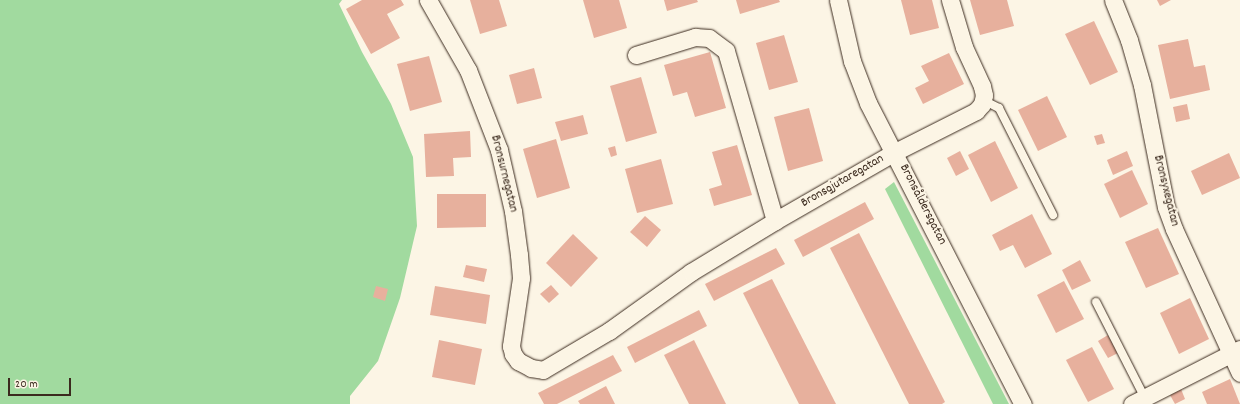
<!DOCTYPE html>
<meta charset="utf-8">
<style>
body{margin:0}
#map{position:relative;width:1240px;height:404px;overflow:hidden;background:#fcf5e5;font-family:Dekko,sans-serif}
div>[style]{position:absolute}
.green>*{inset:0;background:#a1da9f}
.building>*{inset:0;background:#e7b09d}
.roads{filter:drop-shadow(0 0 1px #3b2a1e) drop-shadow(0 0 1px #3b2a1e)}
.service>*{height:8px;margin:-4px;padding:0 4px;transform-origin:4px;border-radius:4px;background:#fcf5e5}
.minor>*{height:17px;margin:-8.5px;padding:0 8.5px;transform-origin:8.5px;border-radius:8.5px;background:#fcf5e5}
span{translate:-50% -50%;white-space:nowrap;text-align:center;line-height:1.15;-webkit-text-stroke:4px #fcf5e5;paint-order:stroke}
.street-label{font-size:13px;color:#3b2a1e}
.scale{position:absolute;left:8px;top:378px;width:63px;height:18px;box-sizing:border-box;border:2px solid #3b2a1e;border-top:0;padding-left:5px;font-size:12px;line-height:14px;white-space:nowrap;color:#3b2a1e;-webkit-text-stroke:3px #fcf5e5;paint-order:stroke}
</style>
<div id="map">
<div class="green">
<div style="clip-path:polygon(0 0,342px 0,339px 4px,362px 52px,391px 104px,413px 157px,417px 226px,400px 298px,378px 361px,350px 396px,350px 404px,0 404px)"></div>
<div style="clip-path:polygon(894px 182px,1009px 404px,993px 404px,885px 189px)"></div>
</div>
<div class="building">
<div style="clip-path:polygon(362px 0,401px 0,404px 5px,387px 14px,400px 38px,371px 54px,346px 9px)"></div>
<div style="clip-path:polygon(470px 0,499px 0,507px 26px,480px 34px)"></div>
<div style="clip-path:polygon(583px 0,619px 0,627px 28px,594px 38px)"></div>
<div style="clip-path:polygon(664px 0,697px 0,698px 2px,667px 11px)"></div>
<div style="clip-path:polygon(736px 0,779px 0,780px 2px,740px 14px)"></div>
<div style="clip-path:polygon(901px 0,932px 0,939px 28px,910px 35px)"></div>
<div style="clip-path:polygon(970px 0,1007px 0,1014px 26px,980px 35px)"></div>
<div style="clip-path:polygon(1157px 0,1171px 0,1160px 6px)"></div>
<div style="clip-path:polygon(1094px 21px,1118px 72px,1090px 85px,1065px 34px)"></div>
<div style="clip-path:polygon(784px 35px,798px 82px,769px 90px,756px 43px)"></div>
<div style="clip-path:polygon(1188px 39px,1194px 67px,1205px 65px,1210px 90px,1170px 99px,1158px 45px)"></div>
<div style="clip-path:polygon(710px 52px,726px 108px,695px 117px,687px 92px,673px 96px,664px 65px)"></div>
<div style="clip-path:polygon(949px 53px,964px 84px,923px 104px,915px 88px,929px 81px,921px 66px)"></div>
<div style="clip-path:polygon(429px 56px,442px 102px,410px 111px,397px 64px)"></div>
<div style="clip-path:polygon(534px 68px,542px 98px,517px 104px,509px 75px)"></div>
<div style="clip-path:polygon(641px 77px,657px 133px,626px 142px,610px 86px)"></div>
<div style="clip-path:polygon(1047px 96px,1067px 137px,1038px 151px,1018px 110px)"></div>
<div style="clip-path:polygon(1187px 104px,1190px 119px,1176px 122px,1173px 107px)"></div>
<div style="clip-path:polygon(809px 108px,823px 161px,788px 171px,774px 117px)"></div>
<div style="clip-path:polygon(583px 115px,588px 134px,561px 141px,555px 122px)"></div>
<div style="clip-path:polygon(470px 131px,471px 157px,453px 158px,454px 176px,426px 177px,424px 134px)"></div>
<div style="clip-path:polygon(1102px 134px,1105px 143px,1097px 145px,1094px 136px)"></div>
<div style="clip-path:polygon(556px 139px,570px 188px,537px 198px,523px 149px)"></div>
<div style="clip-path:polygon(995px 141px,1018px 188px,991px 202px,968px 155px)"></div>
<div style="clip-path:polygon(737px 145px,752px 195px,714px 206px,709px 189px,722px 185px,712px 152px)"></div>
<div style="clip-path:polygon(615px 146px,617px 155px,611px 157px,608px 148px)"></div>
<div style="clip-path:polygon(960px 151px,969px 169px,956px 176px,947px 158px)"></div>
<div style="clip-path:polygon(1127px 151px,1133px 166px,1113px 175px,1107px 160px)"></div>
<div style="clip-path:polygon(1229px 153px,1240px 178px,1202px 195px,1191px 171px)"></div>
<div style="clip-path:polygon(661px 159px,673px 204px,637px 213px,625px 169px)"></div>
<div style="clip-path:polygon(1132px 170px,1148px 204px,1120px 218px,1104px 184px)"></div>
<div style="clip-path:polygon(437px 194px,486px 194px,486px 227px,437px 228px)"></div>
<div style="clip-path:polygon(865px 202px,874px 219px,803px 257px,794px 240px)"></div>
<div style="clip-path:polygon(1032px 214px,1052px 254px,1025px 268px,1013px 245px,1000px 251px,992px 235px)"></div>
<div style="clip-path:polygon(645px 216px,661px 230px,647px 247px,630px 232px)"></div>
<div style="clip-path:polygon(1158px 228px,1179px 274px,1146px 288px,1125px 242px)"></div>
<div style="clip-path:polygon(859px 233px,945px 402px,942px 404px,909px 404px,830px 248px)"></div>
<div style="clip-path:polygon(573px 234px,598px 258px,571px 287px,546px 263px)"></div>
<div style="clip-path:polygon(776px 248px,785px 264px,714px 301px,705px 284px)"></div>
<div style="clip-path:polygon(1080px 260px,1091px 281px,1072px 290px,1062px 270px)"></div>
<div style="clip-path:polygon(466px 265px,487px 269px,484px 282px,463px 277px)"></div>
<div style="clip-path:polygon(772px 279px,836px 404px,799px 404px,743px 293px)"></div>
<div style="clip-path:polygon(1064px 281px,1084px 319px,1056px 333px,1037px 295px)"></div>
<div style="clip-path:polygon(551px 285px,559px 294px,549px 303px,540px 294px)"></div>
<div style="clip-path:polygon(376px 286px,388px 289px,385px 301px,373px 297px)"></div>
<div style="clip-path:polygon(435px 286px,490px 295px,486px 324px,430px 315px)"></div>
<div style="clip-path:polygon(1190px 298px,1209px 339px,1179px 354px,1160px 313px)"></div>
<div style="clip-path:polygon(699px 310px,707px 326px,635px 363px,627px 347px)"></div>
<div style="clip-path:polygon(1108px 335px,1118px 353px,1108px 358px,1098px 341px)"></div>
<div style="clip-path:polygon(439px 340px,482px 349px,475px 385px,432px 377px)"></div>
<div style="clip-path:polygon(694px 340px,726px 404px,689px 404px,664px 355px)"></div>
<div style="clip-path:polygon(1092px 347px,1114px 389px,1088px 402px,1066px 360px)"></div>
<div style="clip-path:polygon(613px 355px,622px 371px,557px 404px,544px 404px,538px 393px)"></div>
<div style="clip-path:polygon(1230px 379px,1240px 404px,1207px 404px,1202px 392px)"></div>
<div style="clip-path:polygon(606px 386px,615px 404px,580px 404px,578px 401px)"></div>
<div style="clip-path:polygon(1181px 389px,1185px 399px,1175px 404px,1170px 395px)"></div>
</div>
<div class="roads">
<div class="service">
<div style="left:983px;top:100px;width:18px;rotate:27deg"></div>
<div style="left:999px;top:108px;width:120px;rotate:63.2deg"></div>
<div style="left:1096px;top:302px;width:110px;rotate:63deg"></div>
</div>
<div class="minor">
<div style="left:428px;top:0;width:81px;rotate:60.3deg"></div>
<div style="left:468px;top:70px;width:86px;rotate:68.8deg"></div>
<div style="left:499px;top:150px;width:63px;rotate:77.1deg"></div>
<div style="left:513px;top:211px;width:44px;rotate:82.2deg"></div>
<div style="left:519px;top:255px;width:23px;rotate:85deg"></div>
<div style="left:521px;top:278px;width:69px;rotate:98.4deg"></div>
<div style="left:511px;top:346px;width:8px;rotate:76deg"></div>
<div style="left:513px;top:354px;width:9px;rotate:54deg"></div>
<div style="left:518px;top:361px;width:15px;rotate:28deg"></div>
<div style="left:531px;top:368px;width:12px;rotate:9deg"></div>
<div style="left:543px;top:370px;width:77px;rotate:-30.6deg"></div>
<div style="left:609px;top:331px;width:101px;rotate:-35.7deg"></div>
<div style="left:691px;top:272px;width:98px;rotate:-31.3deg"></div>
<div style="left:775px;top:221px;width:138px;rotate:-29.9deg"></div>
<div style="left:895px;top:152px;width:91px;rotate:-26.8deg"></div>
<div style="left:976px;top:111px;width:9px;rotate:-49deg"></div>
<div style="left:982px;top:104px;width:9px;rotate:-77deg"></div>
<div style="left:984px;top:95px;width:9px;rotate:-103deg"></div>
<div style="left:982px;top:86px;width:43px;rotate:-114.8deg"></div>
<div style="left:964px;top:47px;width:49px;rotate:-106.6deg"></div>
<div style="left:838px;top:0;width:63px;rotate:77.1deg"></div>
<div style="left:852px;top:61px;width:45px;rotate:69.1deg"></div>
<div style="left:868px;top:103px;width:339px;rotate:62.8deg"></div>
<div style="left:1113px;top:0;width:43px;rotate:68.2deg"></div>
<div style="left:1129px;top:40px;width:47px;rotate:73.9deg"></div>
<div style="left:1142px;top:85px;width:124px;rotate:78.9deg"></div>
<div style="left:1166px;top:207px;width:23px;rotate:70deg"></div>
<div style="left:1174px;top:229px;width:158px;rotate:65.4deg"></div>
<div style="left:636px;top:55px;width:62px;rotate:-17deg"></div>
<div style="left:695px;top:37px;width:14px;rotate:4deg"></div>
<div style="left:709px;top:38px;width:21px;rotate:37deg"></div>
<div style="left:726px;top:51px;width:177px;rotate:73.9deg"></div>
<div style="left:1132px;top:404px;width:121px;rotate:-27deg"></div>
</div>
</div>
<div class="street-label">
<span style="left:503px;top:174px;rotate:76deg">Bronsurnegatan</span>
<span style="left:843px;top:182px;rotate:-30deg">Bronsgjutaregatan</span>
<span style="left:1165px;top:191px;rotate:76deg">Bronsyxegatan</span>
<span style="left:922px;top:205px;rotate:63deg">Bronsåldersgatan</span>
</div>
<div class="scale">20 m</div>
</div>
